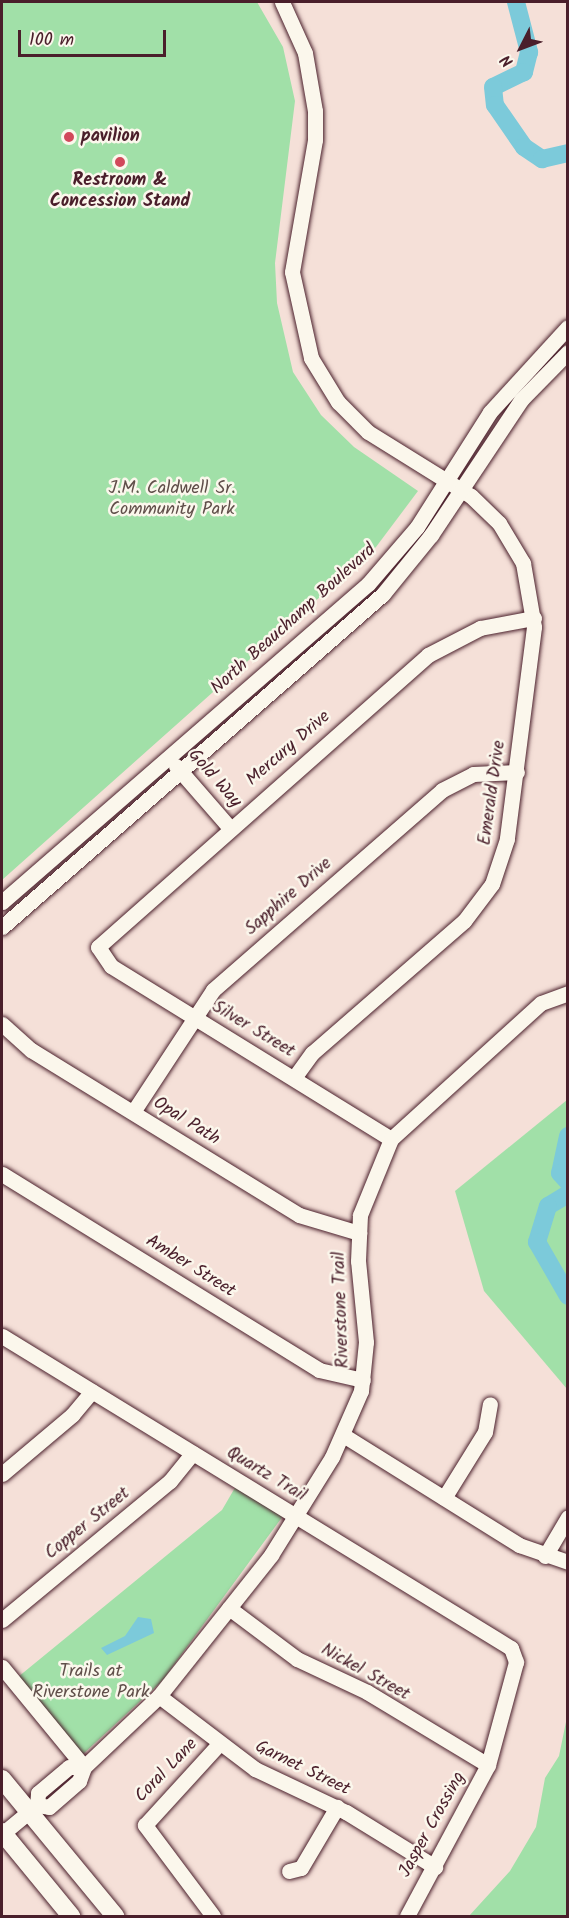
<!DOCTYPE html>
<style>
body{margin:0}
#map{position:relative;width:569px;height:1918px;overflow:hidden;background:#f5e0d8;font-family:Kalam,sans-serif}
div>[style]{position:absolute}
.green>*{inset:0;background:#a1e0a8}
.water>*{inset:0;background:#7ccada}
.river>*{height:18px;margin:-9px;padding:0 9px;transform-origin:9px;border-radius:9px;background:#7ccada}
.roads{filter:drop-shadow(0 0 2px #4a1f2b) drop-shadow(0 0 2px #4a1f2b)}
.minor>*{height:15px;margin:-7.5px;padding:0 7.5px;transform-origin:7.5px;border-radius:7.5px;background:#fbf7ec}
.major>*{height:18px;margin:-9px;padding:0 9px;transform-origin:9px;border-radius:9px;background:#fbf7ec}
.dots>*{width:16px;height:16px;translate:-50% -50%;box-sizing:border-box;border:3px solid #fbf7ec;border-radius:50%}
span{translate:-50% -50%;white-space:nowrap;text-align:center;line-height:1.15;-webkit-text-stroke:5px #fbf7ec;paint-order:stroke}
.poi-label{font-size:18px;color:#4a1f2b;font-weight:700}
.left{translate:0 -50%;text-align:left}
.park-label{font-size:18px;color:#604f4a}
.street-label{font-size:18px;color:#4a1f2b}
.frame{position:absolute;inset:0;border:3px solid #4a1f2b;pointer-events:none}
.north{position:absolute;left:491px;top:18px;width:60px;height:60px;-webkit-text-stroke:4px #fbf7ec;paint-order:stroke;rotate:228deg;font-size:16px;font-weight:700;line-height:24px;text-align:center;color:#4a1f2b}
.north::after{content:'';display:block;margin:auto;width:21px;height:27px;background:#4a1f2b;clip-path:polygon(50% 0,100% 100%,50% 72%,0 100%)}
.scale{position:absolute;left:18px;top:30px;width:148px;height:27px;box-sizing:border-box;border:3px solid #4a1f2b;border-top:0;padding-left:8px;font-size:18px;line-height:21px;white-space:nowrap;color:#4a1f2b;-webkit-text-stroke:4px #fbf7ec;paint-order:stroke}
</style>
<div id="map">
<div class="green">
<div style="clip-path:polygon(2px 2px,257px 2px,283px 47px,295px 101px,275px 263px,277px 303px,293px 372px,321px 415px,354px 447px,418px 491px,376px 547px,2px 880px)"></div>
<div style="clip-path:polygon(567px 1100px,567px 1389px,484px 1291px,455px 1191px)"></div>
<div style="clip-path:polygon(236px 1486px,283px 1516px,162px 1681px,81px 1756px,18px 1677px,222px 1510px)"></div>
<div style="clip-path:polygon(567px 1717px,567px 1916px,469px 1916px,510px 1871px,536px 1827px,545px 1778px,559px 1756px)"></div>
</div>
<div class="water">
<div style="clip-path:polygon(138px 1617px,151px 1619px,154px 1633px,107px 1655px,101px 1648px,125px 1636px)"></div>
</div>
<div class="river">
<div style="left:516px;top:2px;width:52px;rotate:75.4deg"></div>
<div style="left:529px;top:52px;width:21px;rotate:104deg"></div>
<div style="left:524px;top:72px;width:34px;rotate:154deg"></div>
<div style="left:493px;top:87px;width:18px;rotate:84deg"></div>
<div style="left:495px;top:105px;width:51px;rotate:55.4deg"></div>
<div style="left:524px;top:147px;width:22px;rotate:34deg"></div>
<div style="left:542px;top:159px;width:27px;rotate:-13deg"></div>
<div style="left:568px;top:1136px;width:38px;rotate:102deg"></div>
<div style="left:560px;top:1173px;width:12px;rotate:48deg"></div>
<div style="left:568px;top:1194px;width:23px;rotate:149deg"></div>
<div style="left:548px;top:1206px;width:38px;rotate:107deg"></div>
<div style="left:537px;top:1242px;width:62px;rotate:60.1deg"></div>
</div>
<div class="roads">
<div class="minor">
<div style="left:282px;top:2px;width:56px;rotate:65.7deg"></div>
<div style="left:305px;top:53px;width:59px;rotate:80.2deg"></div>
<div style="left:315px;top:111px;width:29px;rotate:90deg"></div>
<div style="left:315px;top:140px;width:134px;rotate:99.9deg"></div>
<div style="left:292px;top:272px;width:88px;rotate:77.5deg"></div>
<div style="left:311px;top:358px;width:52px;rotate:58.5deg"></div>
<div style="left:338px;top:402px;width:42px;rotate:45deg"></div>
<div style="left:368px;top:432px;width:121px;rotate:31.9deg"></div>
<div style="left:471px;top:496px;width:39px;rotate:44deg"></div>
<div style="left:499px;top:523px;width:47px;rotate:59deg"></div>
<div style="left:523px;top:563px;width:65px;rotate:80.2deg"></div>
<div style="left:534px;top:627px;width:214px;rotate:97.3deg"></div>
<div style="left:507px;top:839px;width:47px;rotate:108.4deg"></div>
<div style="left:492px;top:884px;width:46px;rotate:127.1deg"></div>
<div style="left:464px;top:921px;width:201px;rotate:139deg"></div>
<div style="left:312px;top:1053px;width:31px;rotate:126deg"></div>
<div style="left:176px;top:766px;width:81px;rotate:49deg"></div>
<div style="left:2px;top:902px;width:485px;rotate:-41deg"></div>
<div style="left:368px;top:584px;width:75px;rotate:-49.3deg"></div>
<div style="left:417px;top:527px;width:136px;rotate:-57.6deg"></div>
<div style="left:490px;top:412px;width:115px;rotate:-47.5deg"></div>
<div style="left:2px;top:927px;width:506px;rotate:-41.15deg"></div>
<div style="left:383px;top:594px;width:76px;rotate:-50.9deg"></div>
<div style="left:431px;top:535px;width:162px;rotate:-56.3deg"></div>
<div style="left:521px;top:400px;width:67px;rotate:-45.6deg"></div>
<div style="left:2px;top:1024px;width:39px;rotate:42deg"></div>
<div style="left:31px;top:1050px;width:315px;rotate:31.6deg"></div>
<div style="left:299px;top:1215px;width:63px;rotate:16.7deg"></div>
<div style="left:133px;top:1112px;width:146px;rotate:-56.7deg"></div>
<div style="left:213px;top:990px;width:304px;rotate:-41.1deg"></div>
<div style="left:442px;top:790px;width:35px;rotate:-27deg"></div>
<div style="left:473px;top:774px;width:44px;rotate:-2.6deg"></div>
<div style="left:391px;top:1139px;width:329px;rotate:-148.3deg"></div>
<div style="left:111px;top:966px;width:23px;rotate:-124deg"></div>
<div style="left:98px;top:947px;width:441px;rotate:-41.5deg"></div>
<div style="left:428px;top:655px;width:59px;rotate:-27.4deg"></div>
<div style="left:480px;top:628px;width:55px;rotate:-10.5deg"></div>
<div style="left:2px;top:1174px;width:373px;rotate:31.7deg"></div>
<div style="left:319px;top:1370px;width:45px;rotate:12.8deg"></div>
<div style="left:2px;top:1336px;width:597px;rotate:31.51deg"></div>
<div style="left:511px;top:1648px;width:15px;rotate:70deg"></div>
<div style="left:516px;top:1662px;width:107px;rotate:105.2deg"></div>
<div style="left:488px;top:1765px;width:171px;rotate:118.2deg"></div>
<div style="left:343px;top:1435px;width:208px;rotate:32deg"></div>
<div style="left:519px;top:1545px;width:52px;rotate:19.1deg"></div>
<div style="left:2px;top:1474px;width:92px;rotate:-40.1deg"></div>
<div style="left:72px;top:1415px;width:31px;rotate:-50deg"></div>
<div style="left:444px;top:1498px;width:78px;rotate:-58.2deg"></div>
<div style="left:485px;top:1432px;width:28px;rotate:-80deg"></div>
<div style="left:545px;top:1556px;width:45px;rotate:-59.5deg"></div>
<div style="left:229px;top:1608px;width:85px;rotate:36.9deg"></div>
<div style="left:297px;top:1659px;width:77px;rotate:25.2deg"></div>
<div style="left:367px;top:1692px;width:141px;rotate:31.1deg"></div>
<div style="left:2px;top:1620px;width:218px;rotate:-39.6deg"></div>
<div style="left:170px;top:1481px;width:36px;rotate:-51deg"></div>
<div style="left:2px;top:1667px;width:129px;rotate:50.6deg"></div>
<div style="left:159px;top:1696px;width:121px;rotate:37.2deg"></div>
<div style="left:255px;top:1769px;width:101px;rotate:25.3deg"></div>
<div style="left:346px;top:1812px;width:105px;rotate:31.7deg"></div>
<div style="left:37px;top:1805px;width:12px;rotate:9deg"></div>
<div style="left:49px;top:1807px;width:40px;rotate:-41deg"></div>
<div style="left:79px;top:1781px;width:15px;rotate:-70deg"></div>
<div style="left:84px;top:1767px;width:103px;rotate:-43.4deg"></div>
<div style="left:159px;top:1696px;width:180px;rotate:-51.5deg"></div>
<div style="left:271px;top:1555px;width:115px;rotate:-58.1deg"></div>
<div style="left:332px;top:1457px;width:72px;rotate:-66.3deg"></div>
<div style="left:361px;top:1391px;width:49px;rotate:-84.2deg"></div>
<div style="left:366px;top:1342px;width:81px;rotate:-95.6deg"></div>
<div style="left:358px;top:1261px;width:46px;rotate:-87.5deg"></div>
<div style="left:360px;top:1215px;width:82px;rotate:-67.8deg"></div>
<div style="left:391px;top:1139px;width:202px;rotate:-42.2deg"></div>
<div style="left:541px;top:1003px;width:29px;rotate:-20deg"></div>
<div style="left:2px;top:1834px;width:45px;rotate:-39.6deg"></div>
<div style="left:37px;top:1805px;width:12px;rotate:-85deg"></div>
<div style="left:38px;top:1793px;width:40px;rotate:-40deg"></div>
<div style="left:69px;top:1767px;width:15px"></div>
<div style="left:289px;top:1871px;width:12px;rotate:-14deg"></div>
<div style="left:301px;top:1868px;width:71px;rotate:-59.5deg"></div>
<div style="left:213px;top:1916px;width:114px;rotate:-126.8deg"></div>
<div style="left:145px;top:1825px;width:108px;rotate:-47.6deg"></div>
</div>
<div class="major">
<div style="left:2px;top:1779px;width:178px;rotate:50.5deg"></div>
<div style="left:2px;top:1832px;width:109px;rotate:50.6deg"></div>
</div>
</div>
<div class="dots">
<div style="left:69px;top:137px;background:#d1495b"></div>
<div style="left:120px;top:162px;background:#d1495b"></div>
</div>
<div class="poi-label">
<span class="left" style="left:81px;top:137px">pavilion</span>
<span style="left:120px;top:192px">Restroom &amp;<br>Concession Stand</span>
</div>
<div class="park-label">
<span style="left:172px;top:500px">J.M. Caldwell Sr.<br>Community Park</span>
<span style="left:91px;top:1683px">Trails at<br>Riverstone Park</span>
</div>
<div class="street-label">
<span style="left:294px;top:620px;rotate:-42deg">North Beauchamp Boulevard</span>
<span style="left:289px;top:749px;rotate:-41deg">Mercury Drive</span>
<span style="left:214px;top:779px;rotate:49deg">Gold Way</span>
<span style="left:493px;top:793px;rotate:-82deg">Emerald Drive</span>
<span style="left:289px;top:897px;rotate:-41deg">Sapphire Drive</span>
<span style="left:253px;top:1030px;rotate:31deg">Silver Street</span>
<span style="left:186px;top:1122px;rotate:32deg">Opal Path</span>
<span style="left:190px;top:1267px;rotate:32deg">Amber Street</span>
<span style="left:342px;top:1310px;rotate:-92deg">Riverstone Trail</span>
<span style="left:266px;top:1475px;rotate:31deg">Quartz Trail</span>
<span style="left:88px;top:1524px;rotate:-39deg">Copper Street</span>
<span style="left:365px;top:1673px;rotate:29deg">Nickel Street</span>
<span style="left:302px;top:1769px;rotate:26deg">Garnet Street</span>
<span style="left:167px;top:1771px;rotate:-46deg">Coral Lane</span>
<span style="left:433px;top:1825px;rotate:-61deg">Jasper Crossing</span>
</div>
<div class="frame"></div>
<div class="north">N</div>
<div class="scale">100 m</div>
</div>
